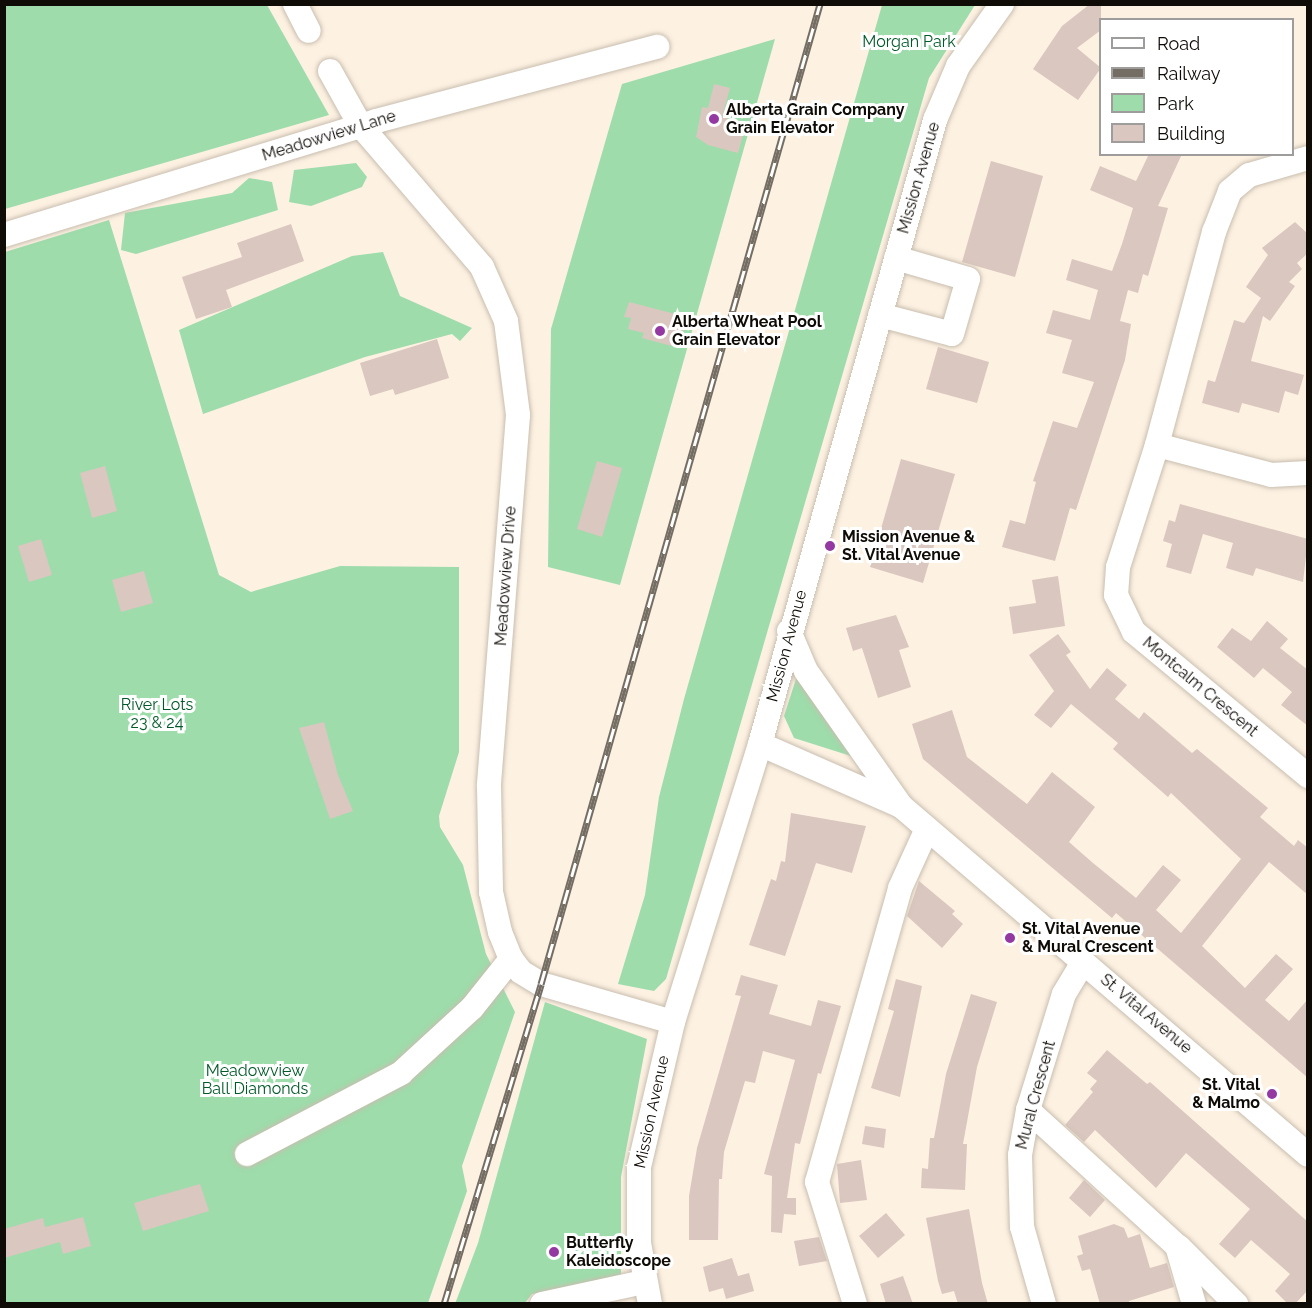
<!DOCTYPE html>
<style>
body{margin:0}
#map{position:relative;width:1312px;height:1308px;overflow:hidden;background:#fdf1e2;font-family:Raleway,sans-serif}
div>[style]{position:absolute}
.green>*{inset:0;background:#9edcab}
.building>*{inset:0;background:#dac7bf}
.roads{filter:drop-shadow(0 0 2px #c8beaf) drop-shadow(0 0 2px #c8beaf)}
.minor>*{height:24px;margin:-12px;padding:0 12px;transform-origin:12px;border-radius:12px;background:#fff}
.rail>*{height:7px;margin-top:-3.5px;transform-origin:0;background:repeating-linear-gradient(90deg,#fff 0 14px,#746d63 0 28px);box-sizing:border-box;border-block:2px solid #746d63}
.dots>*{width:16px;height:16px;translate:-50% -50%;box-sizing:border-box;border:3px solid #fff;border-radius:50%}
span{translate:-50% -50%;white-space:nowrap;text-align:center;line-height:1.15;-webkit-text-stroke:6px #fff;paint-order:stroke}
.park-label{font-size:16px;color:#005a28}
.poi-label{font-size:16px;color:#0f0b06;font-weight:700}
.left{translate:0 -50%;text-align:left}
.right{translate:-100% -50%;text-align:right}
.street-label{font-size:16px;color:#0f0b06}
.frame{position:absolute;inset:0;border:6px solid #0f0b06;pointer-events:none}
.legend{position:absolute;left:1099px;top:18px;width:195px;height:138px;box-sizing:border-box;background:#fff;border:2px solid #9f9d9b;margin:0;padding:8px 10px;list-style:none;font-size:18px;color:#0f0b06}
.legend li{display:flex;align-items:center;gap:12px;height:30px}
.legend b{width:30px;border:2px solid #9f9d9b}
</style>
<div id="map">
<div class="green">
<div style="clip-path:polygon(4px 5px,267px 5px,329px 115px,5px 209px)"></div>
<div style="clip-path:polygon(882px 5px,975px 5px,929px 78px,666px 979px,654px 991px,618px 984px,645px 895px,659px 797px,684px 699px)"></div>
<div style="clip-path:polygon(775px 39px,620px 585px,548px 567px,551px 329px,622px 84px)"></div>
<div style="clip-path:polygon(356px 163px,367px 177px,362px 187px,311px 206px,289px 202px,294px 170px)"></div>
<div style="clip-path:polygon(249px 178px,272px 182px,278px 210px,136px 254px,121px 250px,125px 213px,232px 193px)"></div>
<div style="clip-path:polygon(109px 220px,219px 575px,251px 592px,340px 566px,459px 567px,459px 752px,439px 816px,440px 827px,463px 865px,486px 954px,515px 1012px,462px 1166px,467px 1191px,428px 1303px,5px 1304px,5px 252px)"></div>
<div style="clip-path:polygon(383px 252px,400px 296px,472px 328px,460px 341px,452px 334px,365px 357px,203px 414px,179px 330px,352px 256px)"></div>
<div style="clip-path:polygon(796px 679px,798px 681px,854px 757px,794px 738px,784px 716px)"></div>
<div style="clip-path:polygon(545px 1002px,647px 1039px,621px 1177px,621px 1278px,532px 1294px,525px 1303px,455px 1304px,478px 1243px)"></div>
</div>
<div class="building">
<div style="clip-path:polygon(1090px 4px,1101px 4px,1101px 30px,1077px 48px,1101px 68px,1078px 100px,1033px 69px,1062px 26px)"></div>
<div style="clip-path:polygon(714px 84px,730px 88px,722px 117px,746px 124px,738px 153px,708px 145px,696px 137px,702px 107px,708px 108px)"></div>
<div style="clip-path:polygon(1149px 154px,1182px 154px,1158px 206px,1168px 208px,1148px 276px,1143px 274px,1138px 293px,1128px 290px,1120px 321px,1131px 324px,1125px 360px,1076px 510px,1070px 508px,1055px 561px,1002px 547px,1010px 520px,1025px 524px,1036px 482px,1033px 481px,1053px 421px,1077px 428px,1094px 382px,1062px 373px,1072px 340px,1046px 333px,1053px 310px,1090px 320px,1098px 290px,1066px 280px,1072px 259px,1112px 271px,1122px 244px,1133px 208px,1090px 190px,1100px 166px,1136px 181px)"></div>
<div style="clip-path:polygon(991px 161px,1043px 176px,1015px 277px,962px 262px)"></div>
<div style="clip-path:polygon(1295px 222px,1308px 234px,1308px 253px,1297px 263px,1302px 269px,1289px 282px,1295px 286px,1270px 321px,1263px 316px,1251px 361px,1304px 375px,1298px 395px,1285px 391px,1279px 413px,1242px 403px,1239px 413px,1202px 403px,1208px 380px,1215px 382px,1234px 320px,1244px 323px,1261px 298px,1246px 287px,1268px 255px,1262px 248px)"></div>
<div style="clip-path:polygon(291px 224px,304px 261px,226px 290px,232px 307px,196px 319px,182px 277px,242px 257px,237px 243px)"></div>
<div style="clip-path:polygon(629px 302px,687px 317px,679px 348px,642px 338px,644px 333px,628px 329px,631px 318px,624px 317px)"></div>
<div style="clip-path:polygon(437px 339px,449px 378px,395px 395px,393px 389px,370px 396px,360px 363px)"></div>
<div style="clip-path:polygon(938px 347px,989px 362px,977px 403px,926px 389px)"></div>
<div style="clip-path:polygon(901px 459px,955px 474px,923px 583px,870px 567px)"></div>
<div style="clip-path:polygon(597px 461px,622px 468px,602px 537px,577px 529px)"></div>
<div style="clip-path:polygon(105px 466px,117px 511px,92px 518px,80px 473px)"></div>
<div style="clip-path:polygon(1180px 504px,1308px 539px,1303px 582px,1256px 568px,1253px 576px,1226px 568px,1233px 543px,1203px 534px,1191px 574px,1166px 567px,1172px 544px,1163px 541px,1169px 520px,1175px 522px)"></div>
<div style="clip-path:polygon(41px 539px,52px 575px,29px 582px,18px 546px)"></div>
<div style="clip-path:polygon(144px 571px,153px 603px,121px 612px,112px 580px)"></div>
<div style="clip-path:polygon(1058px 576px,1065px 626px,1013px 634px,1009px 607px,1036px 603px,1032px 580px)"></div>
<div style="clip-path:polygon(896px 615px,909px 647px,899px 650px,911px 687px,878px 698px,862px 648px,853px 651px,846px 628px)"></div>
<div style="clip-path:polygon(1267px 621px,1288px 639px,1280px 648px,1308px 670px,1308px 726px,1281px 705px,1292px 692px,1263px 668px,1254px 678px,1217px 647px,1232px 628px,1251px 641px)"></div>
<div style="clip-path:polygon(1058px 634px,1071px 652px,1066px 655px,1090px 689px,1107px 668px,1127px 685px,1115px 699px,1139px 719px,1144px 712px,1192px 753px,1197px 749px,1268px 808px,1260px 817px,1294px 846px,1298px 840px,1308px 848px,1308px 895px,1269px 862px,1202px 946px,1245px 988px,1276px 954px,1293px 969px,1265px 1000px,1289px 1021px,1308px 999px,1308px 1078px,1116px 913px,1112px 918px,923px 759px,912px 724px,952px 710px,967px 757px,1027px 804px,1052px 772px,1095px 807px,1069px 842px,1093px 863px,1136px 898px,1163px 865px,1181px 880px,1156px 910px,1181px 933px,1241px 859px,1171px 793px,1168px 797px,1113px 749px,1118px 743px,1071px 704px,1051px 728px,1034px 715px,1054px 691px,1029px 655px)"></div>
<div style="clip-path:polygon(324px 722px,338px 775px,353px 811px,330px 819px,299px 728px)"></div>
<div style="clip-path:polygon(791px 813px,866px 826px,852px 873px,816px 863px,785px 956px,749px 945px,771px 879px,776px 881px,781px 861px,785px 862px)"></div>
<div style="clip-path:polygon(919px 881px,955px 911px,952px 914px,963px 924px,942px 948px,907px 916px)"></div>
<div style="clip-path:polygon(741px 975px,778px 985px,769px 1014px,811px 1026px,818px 1000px,841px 1006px,821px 1074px,818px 1073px,800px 1144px,795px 1143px,787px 1198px,796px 1198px,796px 1215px,784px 1214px,782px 1233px,771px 1232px,772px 1176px,764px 1174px,795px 1060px,763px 1051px,755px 1083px,745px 1081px,724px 1152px,722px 1179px,719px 1179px,718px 1240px,689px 1240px,689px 1196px,697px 1148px,741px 996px,735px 995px)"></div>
<div style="clip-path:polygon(896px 979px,922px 986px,900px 1097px,871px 1088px,894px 1011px,888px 1009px)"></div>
<div style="clip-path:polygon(971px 994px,997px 1002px,977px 1067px,963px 1144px,967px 1144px,965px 1190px,921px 1188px,922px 1168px,928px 1169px,930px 1138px,934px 1138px,946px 1074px)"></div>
<div style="clip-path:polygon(1107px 1050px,1147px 1084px,1150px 1082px,1308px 1222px,1308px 1290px,1295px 1304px,1288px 1304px,1275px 1291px,1290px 1274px,1251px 1240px,1235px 1258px,1219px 1244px,1250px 1209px,1186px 1153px,1156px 1188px,1095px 1130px,1084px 1142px,1065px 1125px,1093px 1092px,1090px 1089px,1097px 1081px,1087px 1073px)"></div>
<div style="clip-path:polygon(865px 1126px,886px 1129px,884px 1148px,862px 1144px)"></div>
<div style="clip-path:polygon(861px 1160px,867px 1200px,840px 1203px,837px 1164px)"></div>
<div style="clip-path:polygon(1084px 1180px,1105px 1200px,1090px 1217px,1069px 1198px)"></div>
<div style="clip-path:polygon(200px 1184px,209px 1211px,143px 1231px,134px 1203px)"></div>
<div style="clip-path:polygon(969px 1209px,982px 1283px,988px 1304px,958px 1304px,954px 1291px,942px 1294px,938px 1281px,926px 1218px)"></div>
<div style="clip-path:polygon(886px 1213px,905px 1235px,878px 1258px,859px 1236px)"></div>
<div style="clip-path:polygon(83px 1217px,91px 1246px,63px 1254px,60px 1242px,4px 1258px,4px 1229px,43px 1218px,45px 1227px)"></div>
<div style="clip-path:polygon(1114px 1224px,1124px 1228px,1128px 1238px,1140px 1234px,1150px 1268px,1167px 1263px,1174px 1287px,1129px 1301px,1129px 1304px,1100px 1304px,1090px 1269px,1082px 1271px,1077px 1256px,1083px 1254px,1078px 1236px)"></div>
<div style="clip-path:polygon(819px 1237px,827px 1261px,799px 1266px,794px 1241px)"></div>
<div style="clip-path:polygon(732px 1258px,738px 1276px,749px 1273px,754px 1291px,726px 1299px,723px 1288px,709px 1292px,703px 1267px)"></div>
<div style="clip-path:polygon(903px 1276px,913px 1304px,886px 1304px,880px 1284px)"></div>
</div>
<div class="roads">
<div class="minor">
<div style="left:295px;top:4px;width:30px;rotate:63deg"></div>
<div style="left:330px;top:71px;width:62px;rotate:60.9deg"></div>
<div style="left:360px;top:125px;width:187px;rotate:49.3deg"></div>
<div style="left:482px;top:267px;width:59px;rotate:66deg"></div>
<div style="left:506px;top:321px;width:95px;rotate:82.7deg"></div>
<div style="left:518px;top:415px;width:372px;rotate:94.5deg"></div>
<div style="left:489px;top:786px;width:106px;rotate:88.9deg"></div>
<div style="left:491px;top:892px;width:41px;rotate:77.3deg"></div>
<div style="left:500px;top:932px;width:29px;rotate:68deg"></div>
<div style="left:511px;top:959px;width:16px;rotate:52deg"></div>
<div style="left:521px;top:972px;width:23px;rotate:31deg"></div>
<div style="left:541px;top:984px;width:137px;rotate:16.1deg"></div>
<div style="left:1308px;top:158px;width:61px;rotate:163.9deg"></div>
<div style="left:1249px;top:175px;width:25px;rotate:140deg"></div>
<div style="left:1230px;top:191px;width:44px;rotate:111.3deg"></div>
<div style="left:1214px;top:232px;width:220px;rotate:105deg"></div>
<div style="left:1157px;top:445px;width:128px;rotate:107.7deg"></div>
<div style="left:1118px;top:567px;width:28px;rotate:94deg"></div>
<div style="left:1116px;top:595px;width:41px;rotate:64.1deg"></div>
<div style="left:1134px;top:632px;width:226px;rotate:39.6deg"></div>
<div style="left:4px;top:235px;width:389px;rotate:-17deg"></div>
<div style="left:376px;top:121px;width:291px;rotate:-14.8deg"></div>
<div style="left:880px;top:315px;width:74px;rotate:14.8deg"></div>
<div style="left:952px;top:334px;width:57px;rotate:-73.8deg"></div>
<div style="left:968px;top:279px;width:75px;rotate:-163.7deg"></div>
<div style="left:1157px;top:445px;width:118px;rotate:14.7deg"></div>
<div style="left:1271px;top:475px;width:37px;rotate:-3deg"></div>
<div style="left:789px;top:631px;width:43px;rotate:67deg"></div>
<div style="left:806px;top:671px;width:165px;rotate:54.9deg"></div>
<div style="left:901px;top:806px;width:536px;rotate:40.61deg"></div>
<div style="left:760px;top:744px;width:152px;rotate:23.7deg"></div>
<div style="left:1028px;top:1110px;width:202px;rotate:42.4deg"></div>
<div style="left:1177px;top:1246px;width:60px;rotate:73.7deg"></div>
<div style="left:247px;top:1154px;width:174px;rotate:-27.7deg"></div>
<div style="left:401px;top:1073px;width:96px;rotate:-42.5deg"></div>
<div style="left:472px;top:1008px;width:63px;rotate:-51.5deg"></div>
<div style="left:1179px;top:1247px;width:81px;rotate:45deg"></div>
<div style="left:542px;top:1304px;width:104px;rotate:-12.2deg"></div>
<div style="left:650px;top:1304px;width:62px;rotate:-100.2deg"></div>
<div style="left:639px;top:1243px;width:76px;rotate:-90deg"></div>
<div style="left:639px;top:1167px;width:149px;rotate:-76.8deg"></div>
<div style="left:673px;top:1022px;width:291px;rotate:-72.6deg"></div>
<div style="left:760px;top:744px;width:648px;rotate:-74.33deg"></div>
<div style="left:935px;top:120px;width:59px;rotate:-66.9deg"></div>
<div style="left:958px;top:66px;width:76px;rotate:-54.6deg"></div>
<div style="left:855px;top:1304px;width:128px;rotate:-107.3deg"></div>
<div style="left:817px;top:1182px;width:305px;rotate:-74.2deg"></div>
<div style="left:900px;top:888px;width:63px;rotate:-65.5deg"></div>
<div style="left:1044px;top:1304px;width:80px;rotate:-105.9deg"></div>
<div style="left:1022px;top:1227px;width:72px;rotate:-91.6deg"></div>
<div style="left:1020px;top:1155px;width:46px;rotate:-79.9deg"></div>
<div style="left:1028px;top:1110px;width:121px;rotate:-72.8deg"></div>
<div style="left:1064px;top:994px;width:37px;rotate:-59deg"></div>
</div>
</div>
<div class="rail">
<div style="left:444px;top:1304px;width:334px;rotate:-73.1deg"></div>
<div style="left:541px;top:984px;width:1019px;rotate:-74.11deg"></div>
</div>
<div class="dots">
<div style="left:714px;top:119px;background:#9438a2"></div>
<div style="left:660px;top:331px;background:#9438a2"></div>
<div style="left:830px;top:546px;background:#9438a2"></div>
<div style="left:1010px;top:938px;background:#9438a2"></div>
<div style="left:1272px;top:1094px;background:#9438a2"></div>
<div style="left:554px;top:1252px;background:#9438a2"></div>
</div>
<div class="park-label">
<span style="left:909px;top:42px">Morgan Park</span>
<span style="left:157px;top:714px">River Lots<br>23 &amp; 24</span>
<span style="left:255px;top:1080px">Meadowview<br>Ball Diamonds</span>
</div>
<div class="poi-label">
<span class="left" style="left:726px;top:119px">Alberta Grain Company<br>Grain Elevator</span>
<span class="left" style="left:672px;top:331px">Alberta Wheat Pool<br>Grain Elevator</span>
<span class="left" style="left:842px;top:546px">Mission Avenue &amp;<br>St. Vital Avenue</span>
<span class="left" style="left:1022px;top:938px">St. Vital Avenue<br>&amp; Mural Crescent</span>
<span class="right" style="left:1260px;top:1094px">St. Vital<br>&amp; Malmo</span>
<span class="left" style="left:566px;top:1252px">Butterfly<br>Kaleidoscope</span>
</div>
<div class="street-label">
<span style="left:329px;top:136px;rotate:-17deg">Meadowview Lane</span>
<span style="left:919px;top:178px;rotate:-74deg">Mission Avenue</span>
<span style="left:506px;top:576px;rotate:-86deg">Meadowview Drive</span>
<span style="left:787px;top:646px;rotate:-75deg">Mission Avenue</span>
<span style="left:1200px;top:687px;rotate:40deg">Montcalm Crescent</span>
<span style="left:1146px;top:1014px;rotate:40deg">St. Vital Avenue</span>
<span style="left:1036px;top:1095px;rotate:-75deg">Mural Crescent</span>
<span style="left:652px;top:1112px;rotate:-78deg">Mission Avenue</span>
</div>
<div class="frame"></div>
<ul class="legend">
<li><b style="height:8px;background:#fff"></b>Road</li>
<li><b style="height:8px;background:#746d63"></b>Railway</li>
<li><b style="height:16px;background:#9edcab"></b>Park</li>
<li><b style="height:16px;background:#dac7bf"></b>Building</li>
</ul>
</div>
